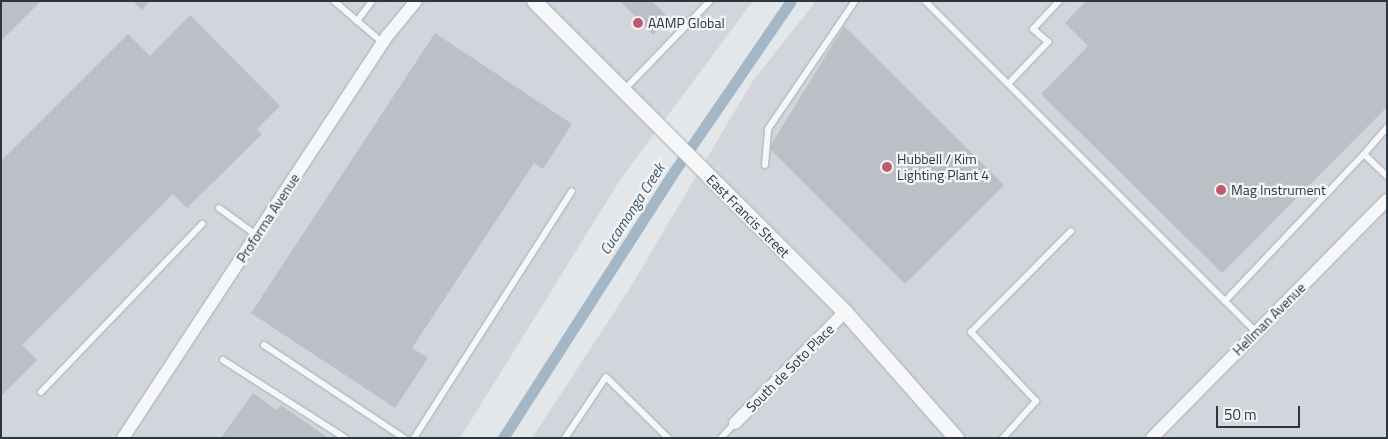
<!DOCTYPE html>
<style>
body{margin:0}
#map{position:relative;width:1388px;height:439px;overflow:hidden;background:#e4e7ea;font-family:"Titillium Web",sans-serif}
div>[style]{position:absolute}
.built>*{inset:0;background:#d2d6dc}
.canal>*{height:11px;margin:-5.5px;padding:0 5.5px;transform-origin:5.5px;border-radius:5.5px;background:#a3b7c6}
.building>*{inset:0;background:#bbc0c6}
.roads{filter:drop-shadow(0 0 1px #a9aeb4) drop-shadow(0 0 1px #a9aeb4)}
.service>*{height:6px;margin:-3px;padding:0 3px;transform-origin:3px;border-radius:3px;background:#f6f7f9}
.minor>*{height:12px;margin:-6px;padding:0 6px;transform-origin:6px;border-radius:6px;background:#f6f7f9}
.tertiary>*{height:15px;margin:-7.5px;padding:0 7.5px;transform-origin:7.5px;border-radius:7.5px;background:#f6f7f9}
.dots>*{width:14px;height:14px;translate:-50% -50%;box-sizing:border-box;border:2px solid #f3f5f7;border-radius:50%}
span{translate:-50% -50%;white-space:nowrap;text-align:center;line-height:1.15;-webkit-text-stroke:4.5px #f3f5f7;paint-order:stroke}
.poi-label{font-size:14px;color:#2d3640}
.left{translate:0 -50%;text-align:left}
.street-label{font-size:14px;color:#2d3640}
.water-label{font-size:15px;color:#3c5770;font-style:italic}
.frame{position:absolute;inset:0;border:2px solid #2d3640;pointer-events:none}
.scale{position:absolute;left:1216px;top:406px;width:84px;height:22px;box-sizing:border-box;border:2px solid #2d3640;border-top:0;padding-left:6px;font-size:15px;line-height:18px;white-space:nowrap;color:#2d3640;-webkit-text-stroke:4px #f3f5f7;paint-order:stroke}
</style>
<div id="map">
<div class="built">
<div style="clip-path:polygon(1px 1px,753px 1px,622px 177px,460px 438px,1px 438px)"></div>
<div style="clip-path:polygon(816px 1px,1387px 1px,1387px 438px,532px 438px,630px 288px,752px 82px)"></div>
</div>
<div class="canal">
<div style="left:503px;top:438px;width:311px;rotate:-57.3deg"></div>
<div style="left:671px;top:176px;width:212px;rotate:-55.6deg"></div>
</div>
<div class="building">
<div style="clip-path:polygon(1px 1px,41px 1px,1px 41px)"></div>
<div style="clip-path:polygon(133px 1px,150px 1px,142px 10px)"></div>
<div style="clip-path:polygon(620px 1px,652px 1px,669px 18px,653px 35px)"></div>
<div style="clip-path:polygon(1086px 1px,1387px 1px,1387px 107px,1222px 273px,1041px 94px,1088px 46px,1065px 23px)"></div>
<div style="clip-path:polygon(190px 15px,280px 106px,257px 129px,262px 134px,187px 208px,173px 194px,22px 345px,37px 360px,1px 396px,1px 161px,128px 34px,150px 56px)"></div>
<div style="clip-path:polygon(844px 26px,1004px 185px,905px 284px,769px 148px)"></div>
<div style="clip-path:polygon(435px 33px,572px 124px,543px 169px,534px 163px,412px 348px,428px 358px,395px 408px,251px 313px)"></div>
<div style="clip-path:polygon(253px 393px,277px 410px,281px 405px,328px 438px,221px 438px)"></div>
</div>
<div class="roads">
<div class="service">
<div style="left:334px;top:1px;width:65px;rotate:40.6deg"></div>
<div style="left:925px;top:1px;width:424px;rotate:45deg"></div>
<div style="left:1225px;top:301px;width:202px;rotate:-46.6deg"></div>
<div style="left:1364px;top:154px;width:32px;rotate:44deg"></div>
<div style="left:357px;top:21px;width:25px;rotate:-53deg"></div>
<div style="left:1009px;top:83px;width:57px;rotate:-46.4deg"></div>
<div style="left:1048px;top:42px;width:20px;rotate:-139deg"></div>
<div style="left:1033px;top:29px;width:38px;rotate:-47deg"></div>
<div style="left:624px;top:90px;width:124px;rotate:-46deg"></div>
<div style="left:1364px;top:154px;width:35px;rotate:-49deg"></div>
<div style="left:765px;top:165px;width:36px;rotate:-85deg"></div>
<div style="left:768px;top:129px;width:155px;rotate:-55.8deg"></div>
<div style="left:219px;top:208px;width:46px;rotate:36.1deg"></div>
<div style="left:1225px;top:301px;width:44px;rotate:45deg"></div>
<div style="left:264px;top:345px;width:168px;rotate:33.6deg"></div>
<div style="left:223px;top:360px;width:145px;rotate:32.6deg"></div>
<div style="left:41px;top:392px;width:233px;rotate:-46.2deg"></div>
<div style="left:414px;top:438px;width:293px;rotate:-57.4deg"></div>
<div style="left:565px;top:438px;width:73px;rotate:-56.1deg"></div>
<div style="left:606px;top:377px;width:87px;rotate:44.5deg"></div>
<div style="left:721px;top:438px;width:21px;rotate:-47deg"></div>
<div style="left:1003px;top:438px;width:50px;rotate:-48.3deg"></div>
<div style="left:1036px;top:401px;width:95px;rotate:-133.3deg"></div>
<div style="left:971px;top:332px;width:142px;rotate:-45.3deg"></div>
</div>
<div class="minor">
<div style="left:735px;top:423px;width:156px;rotate:-45.3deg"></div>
<div style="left:123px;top:438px;width:482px;rotate:-56.7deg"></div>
<div style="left:388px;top:35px;width:44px;rotate:-50.5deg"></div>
<div style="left:1152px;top:438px;width:334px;rotate:-45.4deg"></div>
</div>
<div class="tertiary">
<div style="left:534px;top:1px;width:440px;rotate:45deg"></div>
<div style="left:845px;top:312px;width:168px;rotate:48.6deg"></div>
</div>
</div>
<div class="dots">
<div style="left:638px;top:23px;background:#c05870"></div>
<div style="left:887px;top:167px;background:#c05870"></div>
<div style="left:1221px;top:190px;background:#c05870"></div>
</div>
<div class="poi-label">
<span class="left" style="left:648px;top:23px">AAMP Global</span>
<span class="left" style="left:897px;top:167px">Hubbell / Kim<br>Lighting Plant 4</span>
<span class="left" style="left:1231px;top:190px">Mag Instrument</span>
</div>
<div class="street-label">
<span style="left:748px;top:216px;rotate:45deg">East Francis Street</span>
<span style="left:268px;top:218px;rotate:-57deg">Proforma Avenue</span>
<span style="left:1269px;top:319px;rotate:-45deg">Hellman Avenue</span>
<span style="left:790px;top:368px;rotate:-45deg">South de Soto Place</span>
</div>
<div class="water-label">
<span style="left:632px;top:209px;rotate:-57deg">Cucamonga Creek</span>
</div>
<div class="frame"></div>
<div class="scale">50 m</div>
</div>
